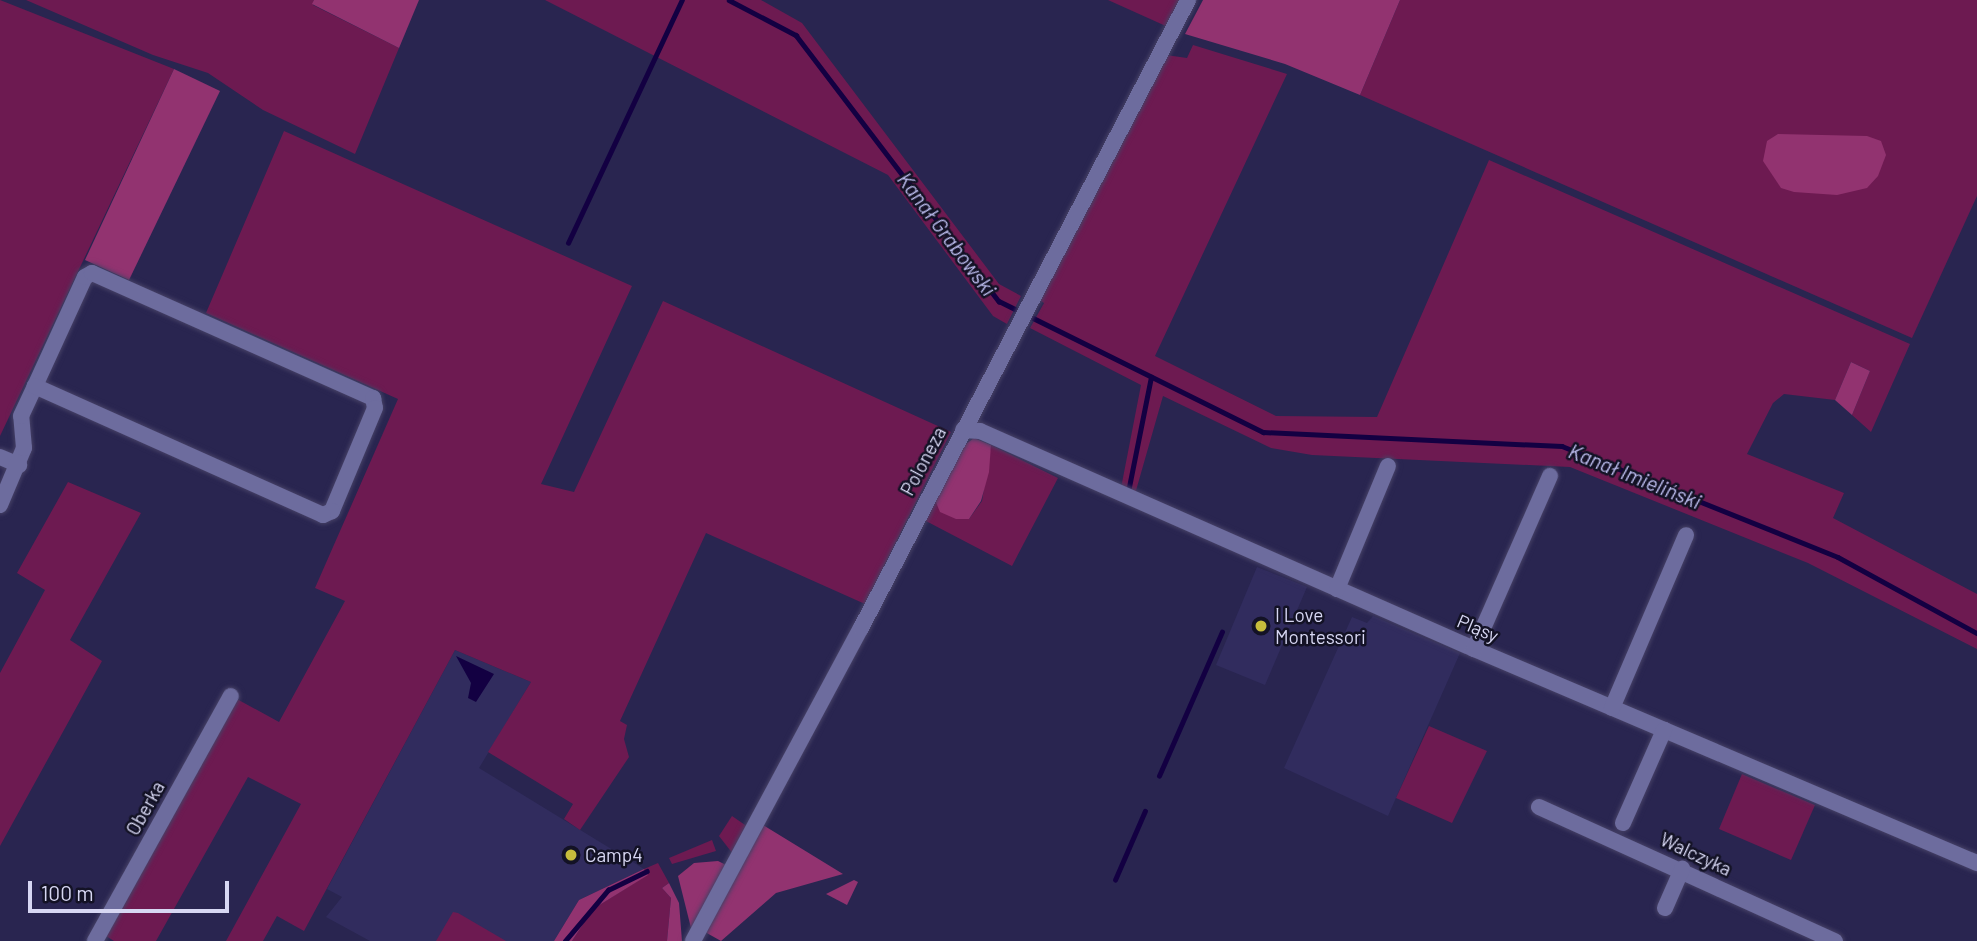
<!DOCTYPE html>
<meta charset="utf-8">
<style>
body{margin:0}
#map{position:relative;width:1977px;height:941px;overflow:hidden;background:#292550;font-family:Barlow,sans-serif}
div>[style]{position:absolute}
.built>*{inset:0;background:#312c5e}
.green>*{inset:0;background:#6d1a51}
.forest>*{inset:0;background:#923370}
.water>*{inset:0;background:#130042}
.stream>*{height:4.5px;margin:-2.25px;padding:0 2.25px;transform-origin:2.25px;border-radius:2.25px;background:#130042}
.roads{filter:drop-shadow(0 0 2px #464166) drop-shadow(0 0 2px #464166)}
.minor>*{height:16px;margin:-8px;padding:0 8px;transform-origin:8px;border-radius:8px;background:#6d6c9e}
.dots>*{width:19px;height:19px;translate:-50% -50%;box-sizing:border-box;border:4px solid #131225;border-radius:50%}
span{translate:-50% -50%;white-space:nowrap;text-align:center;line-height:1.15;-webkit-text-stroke:5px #131225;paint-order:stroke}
.street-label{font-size:19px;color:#d7d7f3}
.poi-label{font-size:19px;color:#d7d7f3}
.left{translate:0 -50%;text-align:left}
.water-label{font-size:21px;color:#bcbcee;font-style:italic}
.scale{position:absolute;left:28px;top:881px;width:201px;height:32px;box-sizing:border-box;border:4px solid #d7d7f3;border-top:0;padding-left:9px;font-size:21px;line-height:24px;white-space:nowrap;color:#d7d7f3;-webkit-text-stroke:5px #131225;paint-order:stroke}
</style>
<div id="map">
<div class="built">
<div style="clip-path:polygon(1257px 567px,1307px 587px,1265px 685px,1216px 665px)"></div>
<div style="clip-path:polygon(1373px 616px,1460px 653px,1388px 816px,1284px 768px,1352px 617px,1367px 623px)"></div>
<div style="clip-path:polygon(455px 650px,531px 682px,479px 768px,644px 869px,579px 900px,554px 941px,370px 941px,326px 917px,342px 897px,327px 889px)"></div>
</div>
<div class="green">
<div style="clip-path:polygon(0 0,174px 69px,0 436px)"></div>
<div style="clip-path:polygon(26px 0,314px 0,313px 5px,399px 48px,355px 154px,263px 110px,208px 73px,153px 55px)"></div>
<div style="clip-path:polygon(545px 0,761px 0,802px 23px,999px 284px,1021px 296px,1007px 324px,993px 316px,888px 175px)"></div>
<div style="clip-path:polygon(1108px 0,1182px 0,1168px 27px)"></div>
<div style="clip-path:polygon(1400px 0,1977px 0,1977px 196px,1912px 338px,1360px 95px)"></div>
<div style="clip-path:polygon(1193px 45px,1287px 74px,1155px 356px,1276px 416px,1377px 417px,1489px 160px,1910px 344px,1871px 432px,1852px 415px,1870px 371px,1851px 362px,1835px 400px,1784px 394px,1773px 403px,1747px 454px,1844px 493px,1833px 518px,1977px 594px,1977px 649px,1808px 563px,1570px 467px,1312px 455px,1271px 448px,1163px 396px,1135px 494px,1121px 488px,1141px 385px,1030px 328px,1044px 303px,1038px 299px,1166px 55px,1187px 58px)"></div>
<div style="clip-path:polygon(284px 131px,632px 286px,541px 484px,574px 492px,663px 301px,951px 432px,865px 604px,706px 533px,620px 721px,627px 725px,624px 739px,629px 757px,580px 830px,564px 819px,573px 804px,488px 752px,531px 682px,455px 650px,304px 931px,277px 916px,263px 941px,226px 941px,301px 804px,248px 777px,156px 941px,114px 941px,106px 936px,235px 698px,279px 722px,345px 601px,315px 588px,398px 399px,206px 313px)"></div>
<div style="clip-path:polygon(991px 445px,1058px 478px,1012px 566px,924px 520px,935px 500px,969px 519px,982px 501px)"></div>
<div style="clip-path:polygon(68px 482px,141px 513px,70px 640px,102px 661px,0 846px,0 673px,45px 590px,17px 573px)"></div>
<div style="clip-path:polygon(1429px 726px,1487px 751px,1452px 823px,1396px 798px)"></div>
<div style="clip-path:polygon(1742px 774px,1815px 805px,1791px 860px,1719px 829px)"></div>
<div style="clip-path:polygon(732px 816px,748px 827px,733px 854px,719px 836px)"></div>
<div style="clip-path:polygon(712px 840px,716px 851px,672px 864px,669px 858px)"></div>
<div style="clip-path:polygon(658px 863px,669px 883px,662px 888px,671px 898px,667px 941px,572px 941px,593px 909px,647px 875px,644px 869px)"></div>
<div style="clip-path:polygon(453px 912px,458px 913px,506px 941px,436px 941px)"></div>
</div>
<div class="forest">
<div style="clip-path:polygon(314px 0,419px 0,399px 48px,312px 4px)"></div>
<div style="clip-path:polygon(1203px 0,1400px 0,1360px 95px,1285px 64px,1185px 34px)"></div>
<div style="clip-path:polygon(174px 69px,220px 91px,129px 280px,85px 260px)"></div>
<div style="clip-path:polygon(1778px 134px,1867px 136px,1881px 141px,1886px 155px,1878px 176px,1867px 188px,1837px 195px,1794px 192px,1781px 188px,1763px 161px,1767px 141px)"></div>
<div style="clip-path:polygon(1851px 362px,1870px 371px,1852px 415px,1835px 400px)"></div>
<div style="clip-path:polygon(974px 438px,991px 445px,989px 472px,981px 501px,969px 519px,956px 519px,940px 512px,935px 500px,963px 446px)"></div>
<div style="clip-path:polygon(763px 825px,843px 874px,776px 893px,721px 941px,705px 932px)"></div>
<div style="clip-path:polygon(718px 861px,726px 865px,691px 928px,678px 876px,694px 863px)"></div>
<div style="clip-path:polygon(644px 869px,648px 875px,593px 909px,572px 941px,554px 941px,579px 900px)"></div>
<div style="clip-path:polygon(854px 880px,858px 882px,847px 905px,826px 894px)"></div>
<div style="clip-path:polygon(669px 883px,679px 903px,682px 941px,667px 941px,671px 898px,662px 888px)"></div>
</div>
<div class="water">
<div style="clip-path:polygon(456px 656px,494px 674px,476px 702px,468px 698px,471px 683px)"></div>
</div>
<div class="stream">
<div style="left:729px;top:0;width:76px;rotate:27.6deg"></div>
<div style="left:796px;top:35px;width:335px;rotate:52.7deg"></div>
<div style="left:999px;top:301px;width:295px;rotate:26.4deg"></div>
<div style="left:1263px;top:432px;width:299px;rotate:2.7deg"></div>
<div style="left:1562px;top:446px;width:297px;rotate:21.9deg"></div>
<div style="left:1838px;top:557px;width:158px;rotate:28.7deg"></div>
<div style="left:568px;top:243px;width:268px;rotate:-64.9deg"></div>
<div style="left:1129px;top:487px;width:112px;rotate:-78.7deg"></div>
<div style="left:1159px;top:776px;width:157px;rotate:-66.4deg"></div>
<div style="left:1115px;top:880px;width:75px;rotate:-66.5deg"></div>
<div style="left:565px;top:941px;width:67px;rotate:-49.9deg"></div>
<div style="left:608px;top:890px;width:43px;rotate:-26deg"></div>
</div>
<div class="roads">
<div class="minor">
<div style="left:963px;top:430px;width:17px;rotate:3deg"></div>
<div style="left:980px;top:431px;width:540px;rotate:23.81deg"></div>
<div style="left:1474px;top:649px;width:547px;rotate:23.05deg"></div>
<div style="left:0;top:457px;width:21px;rotate:23deg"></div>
<div style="left:0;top:505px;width:62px;rotate:-67.2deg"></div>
<div style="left:24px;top:448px;width:32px;rotate:-95deg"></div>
<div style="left:21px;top:416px;width:33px;rotate:-65deg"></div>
<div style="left:35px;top:386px;width:120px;rotate:-65.4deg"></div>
<div style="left:85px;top:277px;width:8px;rotate:-30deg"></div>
<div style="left:92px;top:273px;width:308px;rotate:24deg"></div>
<div style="left:373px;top:398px;width:10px;rotate:79deg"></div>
<div style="left:375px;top:408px;width:112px;rotate:112.7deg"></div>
<div style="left:332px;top:511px;width:10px;rotate:156deg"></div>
<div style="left:323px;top:515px;width:316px;rotate:-155.9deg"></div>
<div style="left:1337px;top:589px;width:133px;rotate:-67.5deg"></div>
<div style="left:1474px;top:649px;width:189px;rotate:-66.3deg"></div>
<div style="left:1612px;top:708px;width:188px;rotate:-66.8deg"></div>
<div style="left:1539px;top:807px;width:325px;rotate:24.4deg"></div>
<div style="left:1623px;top:823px;width:102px;rotate:-66.2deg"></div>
<div style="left:1665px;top:908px;width:43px;rotate:-66.4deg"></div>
<div style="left:95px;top:941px;width:280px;rotate:-61deg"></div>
<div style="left:693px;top:941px;width:355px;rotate:-61.8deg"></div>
<div style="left:861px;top:628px;width:708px;rotate:-62.49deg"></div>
</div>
</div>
<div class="dots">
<div style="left:1261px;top:626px;background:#c6bc3c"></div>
<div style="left:571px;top:855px;background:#c6bc3c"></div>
</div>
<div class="street-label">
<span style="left:923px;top:461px;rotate:-62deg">Poloneza</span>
<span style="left:1478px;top:628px;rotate:23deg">Pląsy</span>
<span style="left:145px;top:808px;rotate:-61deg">Oberka</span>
<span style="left:1696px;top:854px;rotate:25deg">Walczyka</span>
</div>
<div class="poi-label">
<span class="left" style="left:1275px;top:626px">I Love<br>Montessori</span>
<span class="left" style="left:585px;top:855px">Camp4</span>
</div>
<div class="water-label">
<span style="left:947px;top:234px;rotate:53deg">Kanał Grabowski</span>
<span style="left:1635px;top:476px;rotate:22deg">Kanał Imieliński</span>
</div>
<div class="scale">100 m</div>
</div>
